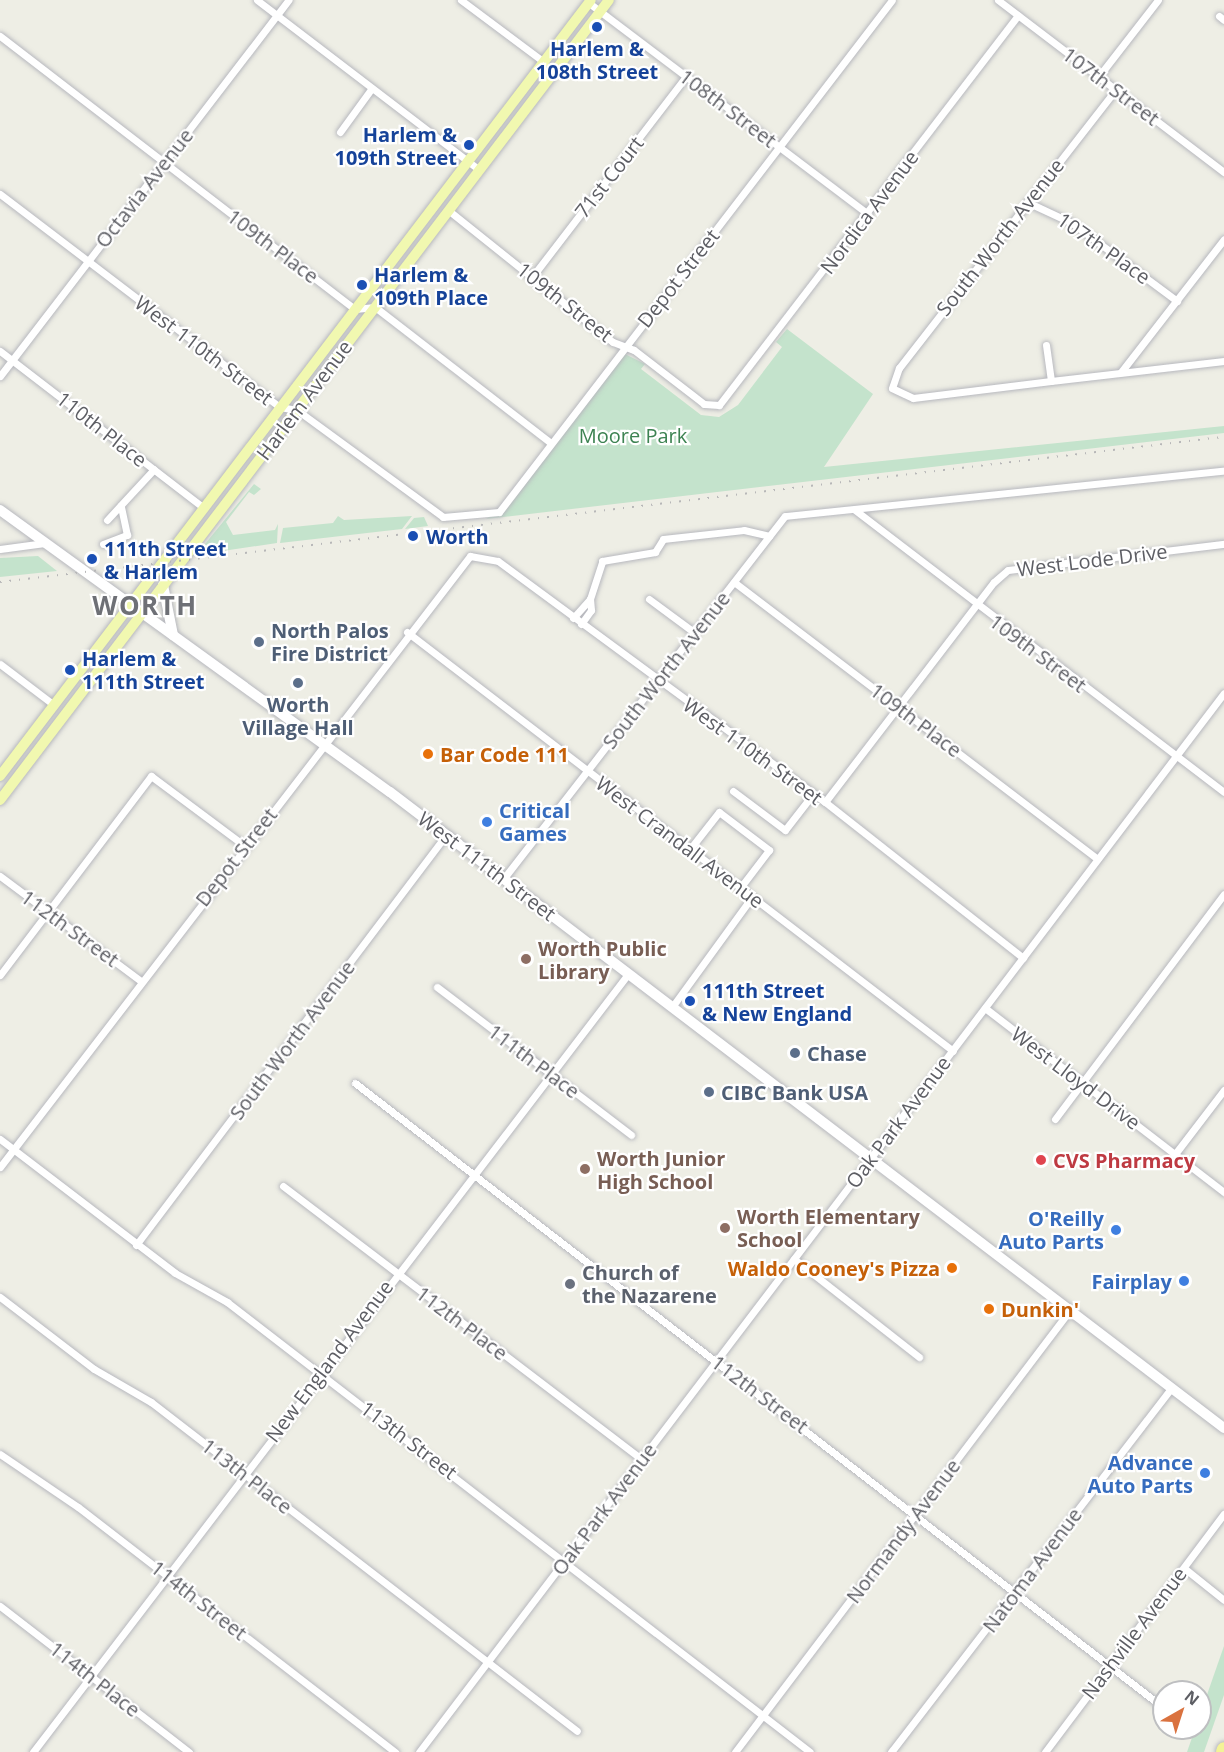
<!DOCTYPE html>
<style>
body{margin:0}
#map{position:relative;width:1224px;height:1752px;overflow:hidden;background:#eeeee5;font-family:"Open Sans",sans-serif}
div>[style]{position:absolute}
.green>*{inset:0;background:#c4e3cc}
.roads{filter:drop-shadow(0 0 2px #b7b8be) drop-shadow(0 0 2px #b7b8be)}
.street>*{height:7px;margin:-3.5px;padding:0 3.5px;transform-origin:3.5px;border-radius:3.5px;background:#fff}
.secondary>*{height:10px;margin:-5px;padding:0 5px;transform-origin:5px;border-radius:5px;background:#fff}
.primary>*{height:10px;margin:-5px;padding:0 5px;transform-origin:5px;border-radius:5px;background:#f1f8b0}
.highway>*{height:14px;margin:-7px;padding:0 7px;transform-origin:7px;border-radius:7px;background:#f4f397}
.rail>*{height:2px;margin-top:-1px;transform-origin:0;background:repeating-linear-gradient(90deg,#b7b7b8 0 1.5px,transparent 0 9.5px)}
.dots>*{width:16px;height:16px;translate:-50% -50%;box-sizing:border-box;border:3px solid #fff;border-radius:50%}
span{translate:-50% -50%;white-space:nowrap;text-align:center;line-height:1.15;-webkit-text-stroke:4.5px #fff;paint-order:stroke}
.transit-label{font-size:20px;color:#164399;font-weight:700}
.right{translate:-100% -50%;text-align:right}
.left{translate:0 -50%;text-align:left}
.street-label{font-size:20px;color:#5d5e64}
.park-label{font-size:20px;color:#3d8352}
.service-label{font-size:20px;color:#4e5e75;font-weight:700}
.food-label{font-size:20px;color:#c56008;font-weight:700}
.shop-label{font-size:20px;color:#366cbe;font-weight:700}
.education-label{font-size:20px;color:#785e54;font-weight:700}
.health-label{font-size:20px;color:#be3a42;font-weight:700}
.worship-label{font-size:20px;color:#5b616d;font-weight:700}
.district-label{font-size:26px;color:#6e7076;font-weight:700;letter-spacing:1.5px}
.north{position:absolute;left:1152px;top:1680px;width:60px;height:60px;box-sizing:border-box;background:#fff;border:2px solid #bebfc1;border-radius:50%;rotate:39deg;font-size:16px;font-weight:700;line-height:24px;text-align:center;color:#5d5e64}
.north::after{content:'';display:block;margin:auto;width:21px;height:27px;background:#da723f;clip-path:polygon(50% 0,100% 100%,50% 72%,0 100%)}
</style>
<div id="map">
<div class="green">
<div style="clip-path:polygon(787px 329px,873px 394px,824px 467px,1224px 426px,1224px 433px,486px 519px,508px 507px,625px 354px,645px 364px,641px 369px,701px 415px,719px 417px,738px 405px,782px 347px,776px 342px)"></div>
<div style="clip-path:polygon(254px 484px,261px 489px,254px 495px,249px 492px,226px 522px,233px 535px,275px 530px,278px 524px,277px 543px,196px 555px)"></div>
<div style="clip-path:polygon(338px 516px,344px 520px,412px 516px,402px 529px,280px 543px,283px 528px,333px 523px)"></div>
<div style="clip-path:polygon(424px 517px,428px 526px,405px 529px,414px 518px)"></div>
<div style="clip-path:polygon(38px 556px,57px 571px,0 577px,0 558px)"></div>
<div style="clip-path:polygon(1224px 1646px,1224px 1695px,1204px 1752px,1187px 1752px)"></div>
</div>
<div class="roads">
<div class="street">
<div style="left:257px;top:0;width:280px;rotate:37.4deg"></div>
<div style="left:461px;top:0;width:104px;rotate:36.8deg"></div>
<div style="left:998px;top:0;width:284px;rotate:37.3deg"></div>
<div style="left:589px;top:3px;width:350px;rotate:37.1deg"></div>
<div style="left:1219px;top:16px;width:6px;rotate:39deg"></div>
<div style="left:0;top:36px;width:448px;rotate:37.6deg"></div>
<div style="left:355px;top:309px;width:20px;rotate:-6deg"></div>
<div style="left:375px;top:307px;width:222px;rotate:37.7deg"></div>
<div style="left:1099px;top:76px;width:96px;rotate:-52.2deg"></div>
<div style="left:340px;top:132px;width:54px;rotate:-54deg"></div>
<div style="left:0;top:194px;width:352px;rotate:37.3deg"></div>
<div style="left:280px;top:407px;width:17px;rotate:10deg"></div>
<div style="left:297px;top:410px;width:181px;rotate:36.2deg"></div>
<div style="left:443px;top:517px;width:56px;rotate:-5.1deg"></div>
<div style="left:499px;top:512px;width:645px;rotate:-52.49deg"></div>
<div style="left:1027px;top:202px;width:50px;rotate:25deg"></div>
<div style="left:1072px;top:223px;width:131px;rotate:36.6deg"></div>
<div style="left:448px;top:210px;width:211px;rotate:38.7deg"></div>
<div style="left:613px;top:342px;width:22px;rotate:21deg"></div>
<div style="left:634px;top:350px;width:88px;rotate:37.6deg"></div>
<div style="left:704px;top:404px;width:15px;rotate:4deg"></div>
<div style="left:719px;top:405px;width:491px;rotate:-52.5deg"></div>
<div style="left:532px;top:277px;width:253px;rotate:-52.5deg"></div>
<div style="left:1046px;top:345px;width:36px;rotate:82deg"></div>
<div style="left:1051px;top:381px;width:174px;rotate:-6.6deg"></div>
<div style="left:0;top:351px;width:257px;rotate:37.6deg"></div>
<div style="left:1121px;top:372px;width:168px;rotate:-52.2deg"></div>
<div style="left:0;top:376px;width:474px;rotate:-52.5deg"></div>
<div style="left:1051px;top:381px;width:139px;rotate:173deg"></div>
<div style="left:913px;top:398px;width:23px;rotate:-155deg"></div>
<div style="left:892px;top:388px;width:21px;rotate:-71deg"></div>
<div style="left:899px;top:368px;width:353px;rotate:-52.1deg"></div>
<div style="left:855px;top:510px;width:464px;rotate:37.4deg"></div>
<div style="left:107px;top:520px;width:69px;rotate:-47.3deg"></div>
<div style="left:103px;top:544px;width:26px;rotate:-21deg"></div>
<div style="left:127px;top:535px;width:30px;rotate:-102deg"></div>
<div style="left:0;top:549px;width:45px;rotate:-7.6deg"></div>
<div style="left:734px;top:582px;width:457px;rotate:37.3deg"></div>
<div style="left:649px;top:599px;width:57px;rotate:36.5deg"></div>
<div style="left:573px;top:618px;width:25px;rotate:-48deg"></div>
<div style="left:590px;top:599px;width:40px;rotate:-72deg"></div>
<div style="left:602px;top:561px;width:54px;rotate:-9.6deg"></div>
<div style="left:655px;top:552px;width:15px;rotate:-58deg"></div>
<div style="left:663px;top:539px;width:81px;rotate:-6.3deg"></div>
<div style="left:744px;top:530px;width:26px;rotate:13deg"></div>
<div style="left:581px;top:624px;width:17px;rotate:-54deg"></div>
<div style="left:591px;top:610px;width:11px;rotate:-95deg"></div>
<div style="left:407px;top:632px;width:688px;rotate:37.5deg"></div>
<div style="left:0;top:664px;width:68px;rotate:37.2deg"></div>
<div style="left:733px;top:791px;width:65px;rotate:36.9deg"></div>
<div style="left:785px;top:830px;width:46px;rotate:-52.1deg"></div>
<div style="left:825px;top:802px;width:277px;rotate:-52.5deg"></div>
<div style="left:994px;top:582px;width:18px;rotate:-41deg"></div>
<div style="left:1008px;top:570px;width:218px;rotate:-6.9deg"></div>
<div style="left:690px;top:849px;width:47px;rotate:-51.9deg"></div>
<div style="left:719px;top:812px;width:63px;rotate:37.2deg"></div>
<div style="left:769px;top:850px;width:48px;rotate:127.3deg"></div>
<div style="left:0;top:876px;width:176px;rotate:36.7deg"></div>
<div style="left:504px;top:878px;width:458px;rotate:-52.2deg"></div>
<div style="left:785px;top:516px;width:441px;rotate:-5.9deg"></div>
<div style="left:0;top:975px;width:250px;rotate:-52.8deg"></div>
<div style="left:151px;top:776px;width:117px;rotate:36.7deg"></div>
<div style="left:437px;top:987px;width:244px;rotate:37.3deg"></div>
<div style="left:672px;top:1007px;width:136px;rotate:-54deg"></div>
<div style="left:985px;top:1008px;width:302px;rotate:37.6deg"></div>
<div style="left:355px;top:1083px;width:1022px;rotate:37.69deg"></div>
<div style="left:1055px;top:1119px;width:281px;rotate:-53.1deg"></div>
<div style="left:0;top:1139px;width:220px;rotate:37.4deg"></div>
<div style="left:175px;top:1273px;width:60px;rotate:29.1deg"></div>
<div style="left:227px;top:1302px;width:736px;rotate:37.66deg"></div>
<div style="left:1175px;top:1154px;width:81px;rotate:-52.6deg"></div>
<div style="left:0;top:1167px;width:771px;rotate:-52.43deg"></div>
<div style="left:470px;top:556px;width:28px;rotate:10deg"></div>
<div style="left:498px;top:561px;width:406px;rotate:36.4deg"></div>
<div style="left:825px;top:802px;width:252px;rotate:38.2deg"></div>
<div style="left:283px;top:1186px;width:450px;rotate:37.3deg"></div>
<div style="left:136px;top:1245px;width:514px;rotate:-52.91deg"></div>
<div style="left:794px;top:1259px;width:159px;rotate:38.1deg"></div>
<div style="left:0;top:1297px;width:118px;rotate:37.5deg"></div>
<div style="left:94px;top:1369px;width:66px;rotate:30.1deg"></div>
<div style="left:151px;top:1402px;width:538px;rotate:37.68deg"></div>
<div style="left:0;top:1454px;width:94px;rotate:34.2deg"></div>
<div style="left:78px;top:1507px;width:401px;rotate:37.7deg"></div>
<div style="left:1184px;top:1568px;width:51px;rotate:38.7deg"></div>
<div style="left:0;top:1606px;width:239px;rotate:37.7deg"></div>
<div style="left:33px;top:1752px;width:979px;rotate:-52.59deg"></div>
<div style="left:419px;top:1752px;width:1330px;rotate:-52.76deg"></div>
<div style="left:735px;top:1752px;width:555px;rotate:-52.84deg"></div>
<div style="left:891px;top:1752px;width:459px;rotate:-52.4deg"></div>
<div style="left:1045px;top:1752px;width:298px;rotate:-53.1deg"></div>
</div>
<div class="secondary">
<div style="left:0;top:510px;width:481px;rotate:35.9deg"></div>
<div style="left:390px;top:792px;width:1049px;rotate:37.33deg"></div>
<div style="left:163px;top:585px;width:51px;rotate:78.7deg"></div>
</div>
<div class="primary">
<div style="left:0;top:776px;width:975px;rotate:-52.71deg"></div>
<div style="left:0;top:800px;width:1005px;rotate:-52.72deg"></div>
</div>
<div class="highway">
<div style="left:1223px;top:1752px;width:3px;rotate:-72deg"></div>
</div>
</div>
<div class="rail">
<div style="left:0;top:582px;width:1233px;rotate:-6.76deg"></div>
</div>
<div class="dots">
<div style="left:597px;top:27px;background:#1a4fb4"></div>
<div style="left:469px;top:145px;background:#1a4fb4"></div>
<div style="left:362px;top:285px;background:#1a4fb4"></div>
<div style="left:413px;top:536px;background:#1a4fb4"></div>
<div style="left:92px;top:559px;background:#1a4fb4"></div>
<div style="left:259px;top:642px;background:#5c6f8a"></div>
<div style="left:70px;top:670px;background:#1a4fb4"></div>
<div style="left:298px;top:683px;background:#5c6f8a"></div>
<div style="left:428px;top:754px;background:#e8710a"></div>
<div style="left:487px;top:822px;background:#3f7fe0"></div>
<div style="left:526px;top:959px;background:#8d6e63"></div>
<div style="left:690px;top:1001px;background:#1a4fb4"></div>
<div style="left:795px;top:1053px;background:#5c6f8a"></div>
<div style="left:709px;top:1092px;background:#5c6f8a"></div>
<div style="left:1041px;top:1160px;background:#e0444e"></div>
<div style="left:585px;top:1169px;background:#8d6e63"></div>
<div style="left:725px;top:1228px;background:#8d6e63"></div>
<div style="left:1116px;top:1230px;background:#3f7fe0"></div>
<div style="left:952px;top:1268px;background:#e8710a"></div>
<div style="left:1184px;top:1281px;background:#3f7fe0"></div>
<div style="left:570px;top:1284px;background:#6b7280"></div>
<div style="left:989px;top:1309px;background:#e8710a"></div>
<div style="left:1205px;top:1473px;background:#3f7fe0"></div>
</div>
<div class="transit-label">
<span style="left:597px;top:60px">Harlem &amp;<br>108th Street</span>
<span class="right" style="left:457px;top:146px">Harlem &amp;<br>109th Street</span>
<span class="left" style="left:374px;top:286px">Harlem &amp;<br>109th Place</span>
<span class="left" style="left:426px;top:536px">Worth</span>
<span class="left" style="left:104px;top:560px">111th Street<br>&amp; Harlem</span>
<span class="left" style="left:82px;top:670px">Harlem &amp;<br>111th Street</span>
<span class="left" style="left:702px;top:1002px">111th Street<br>&amp; New England</span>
</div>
<div class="street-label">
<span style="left:1111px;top:86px;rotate:37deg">107th Street</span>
<span style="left:728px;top:108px;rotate:37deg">108th Street</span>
<span style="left:609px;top:177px;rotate:-52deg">71st Court</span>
<span style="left:144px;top:188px;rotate:-52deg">Octavia Avenue</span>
<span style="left:869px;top:212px;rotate:-53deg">Nordica Avenue</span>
<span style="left:1000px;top:237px;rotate:-52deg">South Worth Avenue</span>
<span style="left:273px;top:246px;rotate:37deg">109th Place</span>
<span style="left:1104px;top:248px;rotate:35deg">107th Place</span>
<span style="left:678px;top:278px;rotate:-52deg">Depot Street</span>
<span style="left:565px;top:302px;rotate:38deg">109th Street</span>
<span style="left:204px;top:350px;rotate:37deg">West 110th Street</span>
<span style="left:304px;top:400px;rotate:-53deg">Harlem Avenue</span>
<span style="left:102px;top:429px;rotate:38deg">110th Place</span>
<span style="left:1092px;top:560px;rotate:-7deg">West Lode Drive</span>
<span style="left:1038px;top:653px;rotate:37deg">109th Street</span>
<span style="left:666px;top:670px;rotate:-52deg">South Worth Avenue</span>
<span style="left:916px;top:720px;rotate:37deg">109th Place</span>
<span style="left:753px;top:751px;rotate:36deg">West 110th Street</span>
<span style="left:680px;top:842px;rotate:37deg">West Crandall Avenue</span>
<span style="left:236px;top:857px;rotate:-52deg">Depot Street</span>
<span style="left:487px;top:866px;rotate:37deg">West 111th Street</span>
<span style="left:70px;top:928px;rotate:36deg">112th Street</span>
<span style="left:292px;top:1040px;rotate:-53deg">South Worth Avenue</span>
<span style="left:534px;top:1061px;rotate:37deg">111th Place</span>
<span style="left:1076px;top:1078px;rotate:37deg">West Lloyd Drive</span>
<span style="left:898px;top:1122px;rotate:-53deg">Oak Park Avenue</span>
<span style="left:462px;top:1323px;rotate:37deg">112th Place</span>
<span style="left:329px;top:1361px;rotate:-53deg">New England Avenue</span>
<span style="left:760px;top:1394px;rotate:37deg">112th Street</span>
<span style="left:409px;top:1440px;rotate:37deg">113th Street</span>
<span style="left:247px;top:1476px;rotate:38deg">113th Place</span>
<span style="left:604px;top:1509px;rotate:-53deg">Oak Park Avenue</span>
<span style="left:903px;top:1531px;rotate:-53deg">Normandy Avenue</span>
<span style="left:1032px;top:1570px;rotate:-53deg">Natoma Avenue</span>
<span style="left:199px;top:1600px;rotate:38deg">114th Street</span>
<span style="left:1134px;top:1633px;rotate:-53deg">Nashville Avenue</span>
<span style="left:95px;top:1679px;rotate:38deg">114th Place</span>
</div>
<div class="park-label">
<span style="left:633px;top:435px">Moore Park</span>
</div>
<div class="service-label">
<span class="left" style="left:271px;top:642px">North Palos<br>Fire District</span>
<span style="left:298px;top:716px">Worth<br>Village Hall</span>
<span class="left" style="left:807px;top:1053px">Chase</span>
<span class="left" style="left:721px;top:1092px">CIBC Bank USA</span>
</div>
<div class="food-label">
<span class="left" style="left:440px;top:754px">Bar Code 111</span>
<span class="right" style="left:940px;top:1268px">Waldo Cooney's Pizza</span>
<span class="left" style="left:1001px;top:1309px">Dunkin'</span>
</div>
<div class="shop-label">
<span class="left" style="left:499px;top:822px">Critical<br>Games</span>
<span class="right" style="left:1104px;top:1230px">O'Reilly<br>Auto Parts</span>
<span class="right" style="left:1172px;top:1281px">Fairplay</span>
<span class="right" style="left:1193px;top:1474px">Advance<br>Auto Parts</span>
</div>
<div class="education-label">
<span class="left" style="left:538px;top:960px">Worth Public<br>Library</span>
<span class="left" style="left:597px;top:1170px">Worth Junior<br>High School</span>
<span class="left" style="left:737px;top:1228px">Worth Elementary<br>School</span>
</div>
<div class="health-label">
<span class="left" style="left:1053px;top:1160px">CVS Pharmacy</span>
</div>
<div class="worship-label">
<span class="left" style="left:582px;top:1284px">Church of<br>the Nazarene</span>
</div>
<div class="district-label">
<span style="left:145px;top:606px">WORTH</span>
</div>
<div class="north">N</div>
</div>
